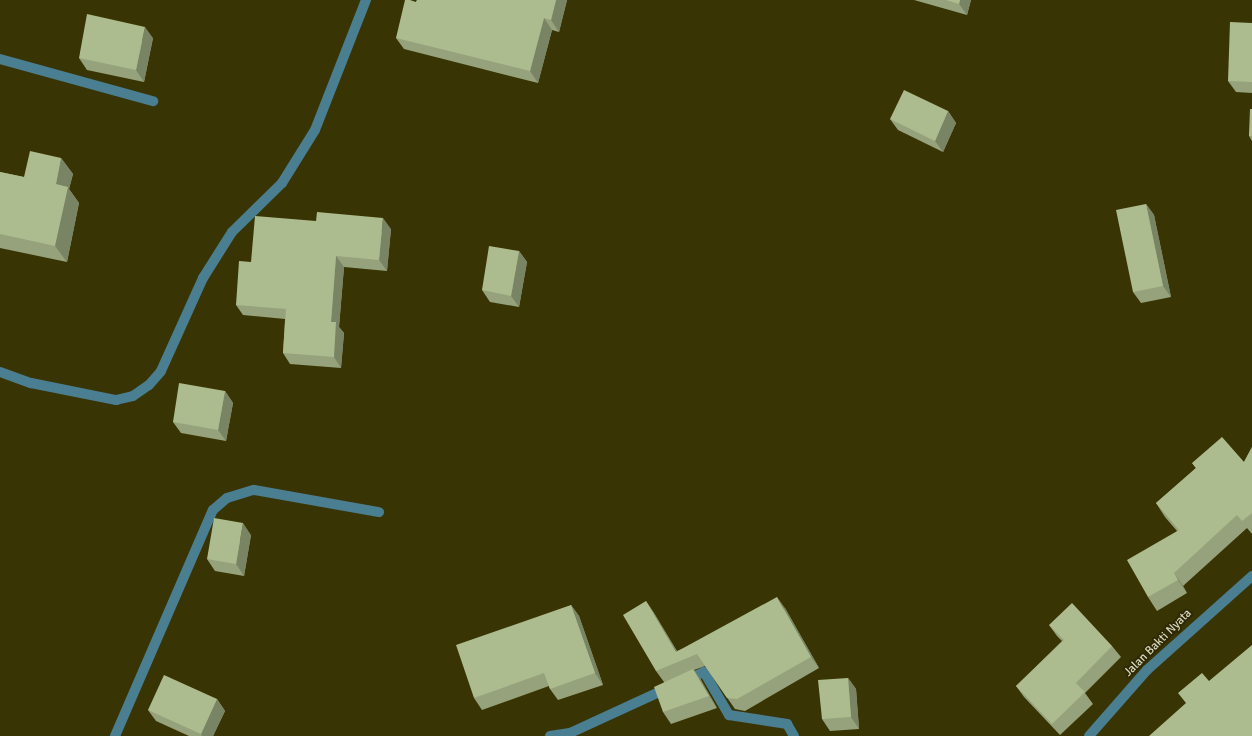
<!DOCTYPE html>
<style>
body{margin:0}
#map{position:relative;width:1252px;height:736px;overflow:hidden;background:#393403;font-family:Signika,sans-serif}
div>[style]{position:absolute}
.minor>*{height:10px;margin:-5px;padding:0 5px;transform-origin:5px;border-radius:5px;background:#4a7e91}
.wall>*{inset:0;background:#95a27b}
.shaded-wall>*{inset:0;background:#798464}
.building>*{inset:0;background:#adbc8f}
span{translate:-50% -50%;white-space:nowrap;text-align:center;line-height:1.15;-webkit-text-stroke:4px #2e2a06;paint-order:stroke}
.street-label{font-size:12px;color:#d9d7be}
</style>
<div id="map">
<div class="minor">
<div style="left:0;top:59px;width:159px;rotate:15.4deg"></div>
<div style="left:0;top:372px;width:33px;rotate:20deg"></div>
<div style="left:31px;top:383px;width:87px;rotate:11.3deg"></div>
<div style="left:116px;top:400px;width:17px;rotate:-13deg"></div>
<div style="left:133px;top:396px;width:19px;rotate:-35deg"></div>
<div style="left:149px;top:385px;width:18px;rotate:-49deg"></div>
<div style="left:161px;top:371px;width:102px;rotate:-65.7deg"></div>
<div style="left:203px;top:278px;width:54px;rotate:-57.8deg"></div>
<div style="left:232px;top:232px;width:70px;rotate:-44.4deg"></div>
<div style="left:282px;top:183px;width:62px;rotate:-58.1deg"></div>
<div style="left:315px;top:130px;width:140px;rotate:-68.6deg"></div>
<div style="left:686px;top:680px;width:20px;rotate:-24deg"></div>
<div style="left:704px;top:672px;width:50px;rotate:59.8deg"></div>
<div style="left:729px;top:715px;width:59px;rotate:8.8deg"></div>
<div style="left:787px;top:724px;width:14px;rotate:60deg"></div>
<div style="left:115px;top:736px;width:246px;rotate:-66.6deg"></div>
<div style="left:213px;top:510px;width:18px;rotate:-41deg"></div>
<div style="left:227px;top:498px;width:28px;rotate:-17deg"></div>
<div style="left:254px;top:490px;width:127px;rotate:10deg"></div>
<div style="left:550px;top:736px;width:20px;rotate:-9deg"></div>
<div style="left:570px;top:733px;width:108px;rotate:-24.7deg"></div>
<div style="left:1089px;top:736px;width:88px;rotate:-48.7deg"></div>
<div style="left:1147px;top:670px;width:141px;rotate:-41.8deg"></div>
</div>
<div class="wall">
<div style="clip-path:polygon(417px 0,567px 0,559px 32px,552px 30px,538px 83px,404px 49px,396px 38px)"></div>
<div style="clip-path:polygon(914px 0,971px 0,967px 15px)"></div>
<div style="clip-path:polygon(1252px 23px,1252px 93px,1236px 92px,1228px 81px)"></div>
<div style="clip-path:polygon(153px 38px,144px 82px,87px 70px,79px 58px)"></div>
<div style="clip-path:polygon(1252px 109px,1252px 141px,1249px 136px)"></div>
<div style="clip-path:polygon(948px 111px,956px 123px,943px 152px,898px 130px,890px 119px)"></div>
<div style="clip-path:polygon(61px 158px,73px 174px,69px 189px,79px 203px,67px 262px,0 248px,0 172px,24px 177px)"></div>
<div style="clip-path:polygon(1146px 204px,1154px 215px,1171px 297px,1141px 303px,1133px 292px)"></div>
<div style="clip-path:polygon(391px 229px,387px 271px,344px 267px,339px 327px,344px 333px,341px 368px,290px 364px,283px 353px,285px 319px,243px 315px,236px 305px,251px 262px)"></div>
<div style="clip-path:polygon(519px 251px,527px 262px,519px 307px,490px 302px,482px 290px)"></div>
<div style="clip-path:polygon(225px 391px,233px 403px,226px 441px,181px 433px,173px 422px)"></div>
<div style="clip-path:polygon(1252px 447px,1252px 534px,1247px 528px,1183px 586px,1187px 593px,1157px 611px,1148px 597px,1177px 531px,1165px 517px,1156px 503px,1196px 468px,1192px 463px,1244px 462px)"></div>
<div style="clip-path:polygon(251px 535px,244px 576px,215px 571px,207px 559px)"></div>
<div style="clip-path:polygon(646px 601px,654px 613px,677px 651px,785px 608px,819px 668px,745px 711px,735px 709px,705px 666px,694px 670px,701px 680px,717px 708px,671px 724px,663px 712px,664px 682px,656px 671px)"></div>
<div style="clip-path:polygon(571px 605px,579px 616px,603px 685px,558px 700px,550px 689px,549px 686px,482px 710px,474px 698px)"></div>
<div style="clip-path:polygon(1049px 625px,1112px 646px,1121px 657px,1085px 693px,1093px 704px,1060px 735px,1024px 697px,1016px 686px,1062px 641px,1057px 636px)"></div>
<div style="clip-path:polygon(848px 678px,856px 689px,859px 729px,830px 731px,822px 719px)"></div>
<div style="clip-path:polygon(217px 699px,225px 711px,213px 736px,189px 736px,156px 721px,148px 710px)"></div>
</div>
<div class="shaded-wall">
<div style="clip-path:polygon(556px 0,567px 0,559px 32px,551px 20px)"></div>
<div style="clip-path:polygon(960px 0,971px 0,967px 15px,959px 4px)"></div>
<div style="clip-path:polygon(544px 18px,552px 30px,538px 83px,530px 71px)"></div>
<div style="clip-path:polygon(145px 27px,153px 38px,144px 82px,136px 70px)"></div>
<div style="clip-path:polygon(948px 111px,956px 123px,943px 152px,935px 141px)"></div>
<div style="clip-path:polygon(61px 158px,73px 174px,69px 189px,79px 203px,67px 262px,55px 246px,56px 184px)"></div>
<div style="clip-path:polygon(1146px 204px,1154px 215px,1171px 297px,1163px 286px)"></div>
<div style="clip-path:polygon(383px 218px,391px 229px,387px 271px,379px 260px)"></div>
<div style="clip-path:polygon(519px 251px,527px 262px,519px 307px,511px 296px)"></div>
<div style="clip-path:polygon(336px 256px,344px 267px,339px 327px,344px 333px,341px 368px,334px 357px,331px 322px)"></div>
<div style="clip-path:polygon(225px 391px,233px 403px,226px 441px,218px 430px)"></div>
<div style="clip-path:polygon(243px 523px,251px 535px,244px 576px,236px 564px)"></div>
<div style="clip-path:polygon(1174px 573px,1183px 586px,1187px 593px,1178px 580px)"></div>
<div style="clip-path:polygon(777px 597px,785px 608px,819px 668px,811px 657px)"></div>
<div style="clip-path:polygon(646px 601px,654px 613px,682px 660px,676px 652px)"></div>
<div style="clip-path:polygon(571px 605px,579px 616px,603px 685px,595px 673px)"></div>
<div style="clip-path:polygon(693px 669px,701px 680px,717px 708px,709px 696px)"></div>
<div style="clip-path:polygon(848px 678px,856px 689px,859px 729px,851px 717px)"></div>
<div style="clip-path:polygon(217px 699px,225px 711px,213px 736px,202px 736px,201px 734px)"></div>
</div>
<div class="building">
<div style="clip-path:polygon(405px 0,410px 0,416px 2px,417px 0,556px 0,551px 20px,544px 18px,530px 71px,396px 38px)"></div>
<div style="clip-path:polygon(946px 0,960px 0,959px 4px)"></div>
<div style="clip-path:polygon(87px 14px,145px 27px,136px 70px,79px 58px)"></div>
<div style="clip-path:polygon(1230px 22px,1252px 23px,1252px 82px,1228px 81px)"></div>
<div style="clip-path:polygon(904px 90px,948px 111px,935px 141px,890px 119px)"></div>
<div style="clip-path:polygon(1250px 109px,1252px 109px,1252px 136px,1249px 136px)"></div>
<div style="clip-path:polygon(30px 151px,61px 158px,56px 184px,68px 187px,55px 246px,0 234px,0 172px,24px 177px)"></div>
<div style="clip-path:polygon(1146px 204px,1163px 286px,1133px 292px,1116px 210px)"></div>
<div style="clip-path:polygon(317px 212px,383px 218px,379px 260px,336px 256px,331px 322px,336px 322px,334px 357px,283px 353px,286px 309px,236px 305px,239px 261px,251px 262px,255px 216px,316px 221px)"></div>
<div style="clip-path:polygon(489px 246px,519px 251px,511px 296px,482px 290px)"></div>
<div style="clip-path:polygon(179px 383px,225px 391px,218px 430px,173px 422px)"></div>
<div style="clip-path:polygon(1222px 437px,1244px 462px,1252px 447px,1252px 513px,1242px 521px,1237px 515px,1174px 573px,1178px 580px,1148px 597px,1127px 560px,1179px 530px,1156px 503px,1196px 468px,1192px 463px)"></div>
<div style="clip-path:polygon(214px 518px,243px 523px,236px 564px,207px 559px)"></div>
<div style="clip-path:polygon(777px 597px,811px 657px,737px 699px,727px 698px,697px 654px,656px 671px,623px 615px,646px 601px,676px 652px)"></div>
<div style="clip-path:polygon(1072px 603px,1112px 646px,1076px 683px,1085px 692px,1052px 724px,1016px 686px,1064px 640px,1049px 625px)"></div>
<div style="clip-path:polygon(571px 605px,595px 673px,550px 689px,544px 673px,474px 698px,456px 645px)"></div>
<div style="clip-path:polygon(1252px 645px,1252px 736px,1149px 736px,1186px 703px,1178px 693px,1202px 673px,1209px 681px)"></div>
<div style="clip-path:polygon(693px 669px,709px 696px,663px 712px,654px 687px)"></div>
<div style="clip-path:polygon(164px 675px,217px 699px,201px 734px,148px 710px)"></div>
<div style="clip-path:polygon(848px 678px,851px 717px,822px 719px,818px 680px)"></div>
</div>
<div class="street-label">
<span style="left:1158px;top:643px;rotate:-45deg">Jalan Bakti Nyata</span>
</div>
</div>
